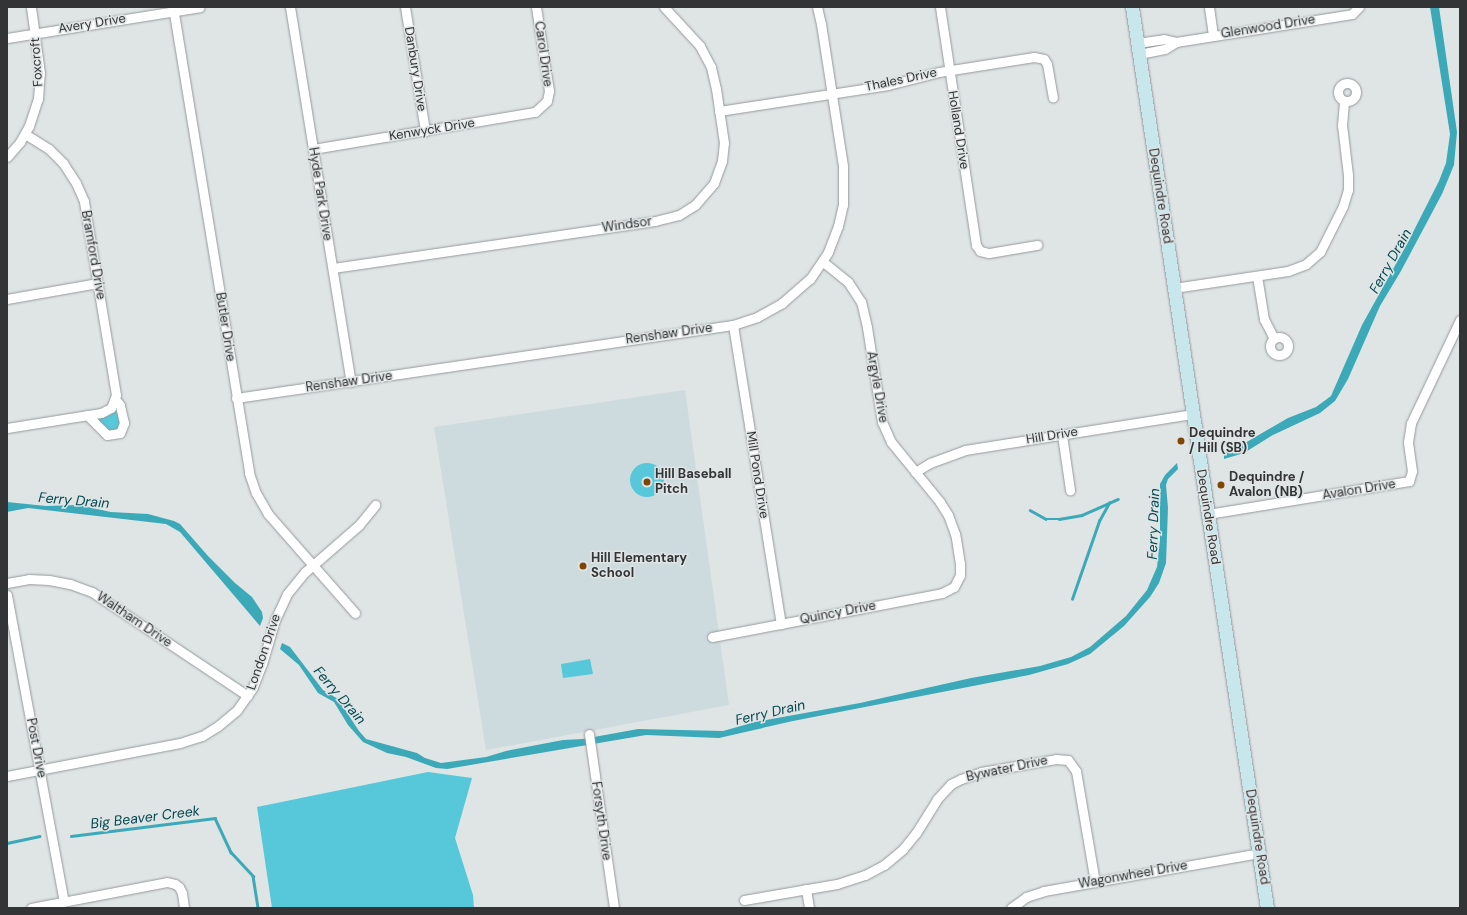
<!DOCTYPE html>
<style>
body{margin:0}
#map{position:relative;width:1467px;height:915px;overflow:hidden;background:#dfe4e5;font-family:"DM Sans",sans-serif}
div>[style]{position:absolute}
.built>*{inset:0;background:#cddbde}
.green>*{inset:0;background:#56c8da}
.round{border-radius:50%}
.water>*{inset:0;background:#3ca9b9}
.stream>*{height:2.5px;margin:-1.25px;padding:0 1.25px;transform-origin:1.25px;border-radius:1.25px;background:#3ca9b9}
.roads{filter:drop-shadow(0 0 1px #94999a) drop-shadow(0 0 1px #94999a)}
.minor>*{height:9px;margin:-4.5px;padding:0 4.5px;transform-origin:4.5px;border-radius:4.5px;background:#fff}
.minor>.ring{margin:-4.5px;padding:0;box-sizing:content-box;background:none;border:9px solid #fff;border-radius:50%}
.secondary>*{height:13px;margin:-6.5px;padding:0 6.5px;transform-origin:6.5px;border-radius:6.5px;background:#c7e7ec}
.dots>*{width:11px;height:11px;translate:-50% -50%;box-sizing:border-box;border:2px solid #dfe4e5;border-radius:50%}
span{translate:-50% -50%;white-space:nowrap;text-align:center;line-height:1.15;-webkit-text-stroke:3px #dfe4e5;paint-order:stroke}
.street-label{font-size:13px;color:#323435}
.poi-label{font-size:13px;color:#323435;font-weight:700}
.left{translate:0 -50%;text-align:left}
.water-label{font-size:14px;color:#034750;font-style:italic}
.frame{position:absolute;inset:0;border:8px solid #323435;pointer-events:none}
</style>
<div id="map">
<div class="built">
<div style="clip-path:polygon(685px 390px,729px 705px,486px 750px,434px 427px)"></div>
</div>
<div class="green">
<div style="clip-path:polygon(116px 411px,121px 420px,119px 429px,109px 432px,97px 419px,106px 417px)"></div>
<div class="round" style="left:630px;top:463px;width:34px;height:34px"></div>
<div style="clip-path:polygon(590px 659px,593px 674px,563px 678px,561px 664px)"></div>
<div style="clip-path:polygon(428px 772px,472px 778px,455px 838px,473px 895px,474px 908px,272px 908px,257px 807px)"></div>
</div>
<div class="water">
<div style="clip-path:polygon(1430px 7px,1439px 7px,1457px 132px,1454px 165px,1442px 194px,1401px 271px,1380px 306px,1348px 379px,1335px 401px,1320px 413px,1273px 435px,1244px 453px,1224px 459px,1224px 452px,1233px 450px,1288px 418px,1316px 407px,1331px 396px,1362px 325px,1407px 244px,1439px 181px,1446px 163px,1450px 134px)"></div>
<div style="clip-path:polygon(1177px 463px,1178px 469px,1168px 479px,1166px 485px,1168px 508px,1166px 563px,1159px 583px,1150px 597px,1124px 626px,1090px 654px,1068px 664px,1029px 675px,793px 721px,719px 738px,646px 735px,447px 769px,436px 768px,406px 757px,387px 753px,363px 742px,348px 725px,334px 702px,318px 693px,299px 665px,280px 649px,282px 643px,290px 647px,323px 690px,338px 699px,359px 731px,366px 739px,417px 753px,425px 758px,441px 763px,486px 757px,506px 751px,563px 740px,583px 739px,638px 729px,723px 731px,755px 722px,860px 703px,971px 678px,1040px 666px,1071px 657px,1090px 647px,1126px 616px,1147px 590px,1157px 567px,1160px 540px,1160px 484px,1165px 475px)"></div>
<div style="clip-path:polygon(7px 502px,46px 506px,78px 505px,111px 512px,148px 514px,174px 521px,180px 524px,208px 556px,235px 583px,252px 597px,262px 612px,263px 618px,260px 626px,180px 532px,166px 524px,28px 508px,7px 512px)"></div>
</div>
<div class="stream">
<div style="left:1030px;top:510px;width:18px;rotate:29deg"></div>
<div style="left:1046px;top:519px;width:13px"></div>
<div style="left:1059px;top:519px;width:23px;rotate:-10deg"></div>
<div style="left:1082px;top:515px;width:39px;rotate:-24deg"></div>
<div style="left:1072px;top:599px;width:83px;rotate:-70.9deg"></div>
<div style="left:1099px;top:521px;width:21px;rotate:-61deg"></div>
<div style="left:71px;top:836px;width:145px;rotate:-7.1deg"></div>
<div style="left:215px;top:818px;width:38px;rotate:65deg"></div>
<div style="left:231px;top:852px;width:33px;rotate:47deg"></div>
<div style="left:253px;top:876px;width:32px;rotate:81deg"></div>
<div style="left:7px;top:843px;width:33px;rotate:-12deg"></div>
</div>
<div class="roads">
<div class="minor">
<div style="left:173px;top:7px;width:472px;rotate:80.7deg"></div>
<div style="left:249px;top:473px;width:21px;rotate:71deg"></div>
<div style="left:256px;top:493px;width:24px;rotate:60deg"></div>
<div style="left:268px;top:514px;width:132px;rotate:48.7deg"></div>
<div style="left:290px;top:7px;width:380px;rotate:80.8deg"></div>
<div style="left:405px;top:7px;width:126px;rotate:80.8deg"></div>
<div style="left:940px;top:7px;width:241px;rotate:81.4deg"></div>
<div style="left:976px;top:245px;width:7px;rotate:56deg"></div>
<div style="left:980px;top:251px;width:9px;rotate:13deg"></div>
<div style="left:989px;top:253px;width:49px;rotate:-9.5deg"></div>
<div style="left:1209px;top:7px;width:29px;rotate:82deg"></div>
<div style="left:7px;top:38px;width:195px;rotate:-9.1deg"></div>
<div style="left:1137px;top:43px;width:27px;rotate:-8deg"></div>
<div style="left:1164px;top:39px;width:12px;rotate:14deg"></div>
<div style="left:1139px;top:54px;width:26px;rotate:-11deg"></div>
<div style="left:1165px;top:49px;width:13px;rotate:-32deg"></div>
<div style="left:1176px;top:42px;width:178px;rotate:-9deg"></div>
<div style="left:1352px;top:14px;width:10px;rotate:-45deg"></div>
<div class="ring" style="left:1338px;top:83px;width:9px;height:9px"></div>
<div style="left:719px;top:111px;width:171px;rotate:-8.7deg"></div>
<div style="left:888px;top:85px;width:53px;rotate:-14.3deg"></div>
<div style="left:939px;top:72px;width:96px;rotate:-9deg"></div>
<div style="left:1034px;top:57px;width:10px;rotate:11deg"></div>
<div style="left:1044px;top:59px;width:6px;rotate:59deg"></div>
<div style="left:1047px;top:64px;width:34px;rotate:80deg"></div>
<div style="left:313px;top:149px;width:225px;rotate:-9.5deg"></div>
<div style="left:535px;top:112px;width:16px;rotate:-43deg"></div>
<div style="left:547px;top:101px;width:10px;rotate:-79deg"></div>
<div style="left:549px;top:91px;width:85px;rotate:-98.8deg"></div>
<div style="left:7px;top:157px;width:20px;rotate:-49deg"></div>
<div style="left:20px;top:142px;width:18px;rotate:-61deg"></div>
<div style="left:29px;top:126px;width:28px;rotate:-72deg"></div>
<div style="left:38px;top:99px;width:26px;rotate:-86deg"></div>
<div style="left:40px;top:73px;width:67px;rotate:-97.8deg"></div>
<div style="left:333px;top:268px;width:325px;rotate:-8.3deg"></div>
<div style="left:655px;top:221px;width:25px;rotate:-14deg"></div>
<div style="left:679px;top:215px;width:19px;rotate:-32deg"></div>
<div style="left:695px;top:205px;width:29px;rotate:-49deg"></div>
<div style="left:714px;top:183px;width:23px;rotate:-70deg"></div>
<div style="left:722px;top:161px;width:18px;rotate:-84deg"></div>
<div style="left:724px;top:143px;width:55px;rotate:-98.4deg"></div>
<div style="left:716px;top:89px;width:23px;rotate:-103deg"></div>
<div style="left:711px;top:67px;width:24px;rotate:-118deg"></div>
<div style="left:700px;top:46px;width:53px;rotate:-132.7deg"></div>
<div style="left:1257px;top:276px;width:44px;rotate:80.8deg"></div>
<div style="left:1264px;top:319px;width:22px;rotate:63deg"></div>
<div style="left:1174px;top:288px;width:115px;rotate:-8.5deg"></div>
<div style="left:1288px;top:271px;width:19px;rotate:-21deg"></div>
<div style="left:1306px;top:264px;width:18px;rotate:-41deg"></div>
<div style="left:1320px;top:252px;width:51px;rotate:-63.4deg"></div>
<div style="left:1343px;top:206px;width:17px;rotate:-73deg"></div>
<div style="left:1348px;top:190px;width:15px;rotate:-90deg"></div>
<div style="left:1348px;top:175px;width:50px;rotate:-96.8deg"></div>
<div style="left:1342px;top:125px;width:24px;rotate:-85deg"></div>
<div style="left:7px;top:299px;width:92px;rotate:-10deg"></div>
<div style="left:733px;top:325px;width:303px;rotate:80.9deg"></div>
<div class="ring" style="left:1270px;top:337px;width:9px;height:9px"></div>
<div style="left:236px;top:398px;width:502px;rotate:-8.36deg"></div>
<div style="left:733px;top:325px;width:25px;rotate:-18deg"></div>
<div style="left:757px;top:317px;width:29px;rotate:-29deg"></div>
<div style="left:782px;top:303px;width:37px;rotate:-41deg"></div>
<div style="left:810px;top:279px;width:32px;rotate:-56deg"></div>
<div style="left:828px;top:252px;width:28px;rotate:-69deg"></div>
<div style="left:838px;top:226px;width:22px;rotate:-77deg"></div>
<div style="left:843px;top:205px;width:39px;rotate:-90deg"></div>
<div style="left:843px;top:166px;width:144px;rotate:-98.8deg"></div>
<div style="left:821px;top:24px;width:17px;rotate:-103deg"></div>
<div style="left:87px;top:415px;width:28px;rotate:45deg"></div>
<div style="left:107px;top:435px;width:13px;rotate:-9deg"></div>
<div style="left:120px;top:433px;width:11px;rotate:-68deg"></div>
<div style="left:124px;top:423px;width:18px;rotate:-103deg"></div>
<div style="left:120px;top:405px;width:6px;rotate:-129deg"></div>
<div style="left:7px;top:428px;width:95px;rotate:-9.1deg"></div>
<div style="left:101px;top:413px;width:11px;rotate:-27deg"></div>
<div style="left:111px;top:408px;width:14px;rotate:-69deg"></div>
<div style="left:116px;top:395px;width:197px;rotate:-99.4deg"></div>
<div style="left:84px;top:201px;width:20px;rotate:-114deg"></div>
<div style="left:76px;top:183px;width:24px;rotate:-123deg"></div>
<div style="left:63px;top:163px;width:20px;rotate:-135deg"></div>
<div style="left:49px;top:149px;width:28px;rotate:-148deg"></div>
<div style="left:1062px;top:435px;width:56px;rotate:81.7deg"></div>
<div style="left:915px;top:472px;width:17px;rotate:-31deg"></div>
<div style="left:930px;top:463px;width:37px;rotate:-20deg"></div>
<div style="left:965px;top:450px;width:231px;rotate:-9deg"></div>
<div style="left:1208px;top:514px;width:204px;rotate:-9.3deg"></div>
<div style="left:1409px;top:481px;width:10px;rotate:-73deg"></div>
<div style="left:1412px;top:471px;width:29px;rotate:-98deg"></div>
<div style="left:1408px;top:442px;width:19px;rotate:-81deg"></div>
<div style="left:1411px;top:423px;width:114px;rotate:-64.6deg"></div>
<div style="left:7px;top:583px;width:22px;rotate:-10deg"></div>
<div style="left:29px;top:579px;width:20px;rotate:3deg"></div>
<div style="left:49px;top:580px;width:21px;rotate:11deg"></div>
<div style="left:70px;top:584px;width:23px;rotate:20deg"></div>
<div style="left:92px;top:592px;width:187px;rotate:33.7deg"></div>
<div style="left:7px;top:595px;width:312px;rotate:79.5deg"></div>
<div style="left:712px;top:637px;width:234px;rotate:-10.8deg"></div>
<div style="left:942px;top:593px;width:13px;rotate:-27deg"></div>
<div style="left:954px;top:587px;width:13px;rotate:-63deg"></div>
<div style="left:960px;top:575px;width:11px;rotate:-90deg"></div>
<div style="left:960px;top:564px;width:30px;rotate:-99deg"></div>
<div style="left:955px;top:534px;width:20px;rotate:-110deg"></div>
<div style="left:948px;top:515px;width:15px;rotate:-122deg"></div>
<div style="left:940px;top:502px;width:77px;rotate:-129.2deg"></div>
<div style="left:891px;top:442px;width:22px;rotate:-114deg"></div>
<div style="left:882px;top:422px;width:96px;rotate:-99deg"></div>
<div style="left:867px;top:327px;width:26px;rotate:-103deg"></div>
<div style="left:861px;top:302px;width:24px;rotate:-123deg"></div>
<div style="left:848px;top:282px;width:33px;rotate:-141deg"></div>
<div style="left:589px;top:734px;width:176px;rotate:81.8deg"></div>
<div style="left:7px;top:776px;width:176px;rotate:-10.8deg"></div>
<div style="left:180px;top:743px;width:23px;rotate:-18deg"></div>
<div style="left:202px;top:736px;width:19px;rotate:-32deg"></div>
<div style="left:218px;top:726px;width:25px;rotate:-40deg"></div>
<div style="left:237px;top:710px;width:28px;rotate:-55deg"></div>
<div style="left:253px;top:687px;width:25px;rotate:-69deg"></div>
<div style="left:262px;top:664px;width:46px;rotate:-73.5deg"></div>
<div style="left:275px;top:620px;width:29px;rotate:-65deg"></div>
<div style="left:287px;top:594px;width:28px;rotate:-51deg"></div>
<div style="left:305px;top:572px;width:72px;rotate:-41deg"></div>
<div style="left:359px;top:525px;width:26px;rotate:-51deg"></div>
<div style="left:806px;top:889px;width:19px;rotate:81deg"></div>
<div style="left:744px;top:900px;width:94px;rotate:-9.8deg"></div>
<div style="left:837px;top:884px;width:29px;rotate:-18deg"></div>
<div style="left:865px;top:875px;width:21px;rotate:-28deg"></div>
<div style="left:884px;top:865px;width:25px;rotate:-40deg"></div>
<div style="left:903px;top:849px;width:21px;rotate:-51deg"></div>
<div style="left:916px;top:833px;width:40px;rotate:-58deg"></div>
<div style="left:937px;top:799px;width:21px;rotate:-47deg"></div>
<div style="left:951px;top:784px;width:11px;rotate:-27deg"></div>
<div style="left:961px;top:779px;width:21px;rotate:-19deg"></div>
<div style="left:981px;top:772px;width:76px;rotate:-9.8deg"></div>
<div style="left:1056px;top:759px;width:12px;rotate:5deg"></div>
<div style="left:1068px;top:760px;width:14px;rotate:54deg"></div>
<div style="left:1076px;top:771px;width:113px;rotate:80.3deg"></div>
<div style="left:31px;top:908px;width:138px;rotate:-10.8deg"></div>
<div style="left:167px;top:882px;width:8px;rotate:14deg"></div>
<div style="left:175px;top:884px;width:5px;rotate:37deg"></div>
<div style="left:179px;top:887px;width:7px;rotate:63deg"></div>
<div style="left:182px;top:893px;width:15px;rotate:82deg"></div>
<div style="left:1011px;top:908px;width:19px;rotate:-36deg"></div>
<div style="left:1026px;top:897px;width:19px;rotate:-18deg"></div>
<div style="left:1044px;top:891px;width:218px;rotate:-10deg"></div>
</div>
<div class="secondary">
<div style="left:1132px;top:7px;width:911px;rotate:81.48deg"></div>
</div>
</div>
<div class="dots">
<div style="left:1181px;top:441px;background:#814500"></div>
<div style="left:647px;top:482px;background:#814500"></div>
<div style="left:1221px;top:485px;background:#814500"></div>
<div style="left:583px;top:566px;background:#814500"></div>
</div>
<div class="street-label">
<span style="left:92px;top:24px;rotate:-9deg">Avery Drive</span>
<span style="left:1268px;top:27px;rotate:-9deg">Glenwood Drive</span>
<span style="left:543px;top:54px;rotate:82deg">Carol Drive</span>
<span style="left:37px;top:62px;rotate:-94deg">Foxcroft</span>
<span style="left:415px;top:69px;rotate:81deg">Danbury Drive</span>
<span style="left:901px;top:80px;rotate:-12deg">Thales Drive</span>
<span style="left:432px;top:130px;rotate:-9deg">Kenwyck Drive</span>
<span style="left:958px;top:130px;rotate:81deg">Holland Drive</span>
<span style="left:320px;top:194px;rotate:81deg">Hyde Park Drive</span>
<span style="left:1160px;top:196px;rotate:81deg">Dequindre Road</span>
<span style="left:627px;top:225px;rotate:-8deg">Windsor</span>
<span style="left:93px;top:255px;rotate:80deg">Bramford Drive</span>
<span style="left:225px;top:327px;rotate:81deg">Butler Drive</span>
<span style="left:669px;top:334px;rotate:-8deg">Renshaw Drive</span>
<span style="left:349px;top:382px;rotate:-8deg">Renshaw Drive</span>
<span style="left:877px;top:387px;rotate:80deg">Argyle Drive</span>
<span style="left:1052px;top:436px;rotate:-9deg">Hill Drive</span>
<span style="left:757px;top:475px;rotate:81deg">Mill Pond Drive</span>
<span style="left:1359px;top:490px;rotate:-9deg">Avalon Drive</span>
<span style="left:1208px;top:517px;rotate:81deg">Dequindre Road</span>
<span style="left:838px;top:613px;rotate:-11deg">Quincy Drive</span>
<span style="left:134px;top:620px;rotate:34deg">Waltham Drive</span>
<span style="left:264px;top:652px;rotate:-71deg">London Drive</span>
<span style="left:36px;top:748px;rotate:79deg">Post Drive</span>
<span style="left:1007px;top:769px;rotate:-12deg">Bywater Drive</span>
<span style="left:601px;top:821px;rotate:82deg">Forsyth Drive</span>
<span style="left:1257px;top:837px;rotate:81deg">Dequindre Road</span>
<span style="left:1133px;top:875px;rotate:-10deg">Wagonwheel Drive</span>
</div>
<div class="poi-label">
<span class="left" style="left:1189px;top:441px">Dequindre<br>/ Hill (SB)</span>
<span class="left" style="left:655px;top:482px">Hill Baseball<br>Pitch</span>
<span class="left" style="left:1229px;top:485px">Dequindre /<br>Avalon (NB)</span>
<span class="left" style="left:591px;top:566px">Hill Elementary<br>School</span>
</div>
<div class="water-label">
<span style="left:1390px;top:261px;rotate:-61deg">Ferry Drain</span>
<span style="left:74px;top:500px;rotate:5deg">Ferry Drain</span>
<span style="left:1153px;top:524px;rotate:-88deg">Ferry Drain</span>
<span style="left:340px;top:695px;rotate:49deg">Ferry Drain</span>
<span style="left:770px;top:712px;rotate:-13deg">Ferry Drain</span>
<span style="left:145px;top:817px;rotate:-7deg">Big Beaver Creek</span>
</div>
<div class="frame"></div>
</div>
